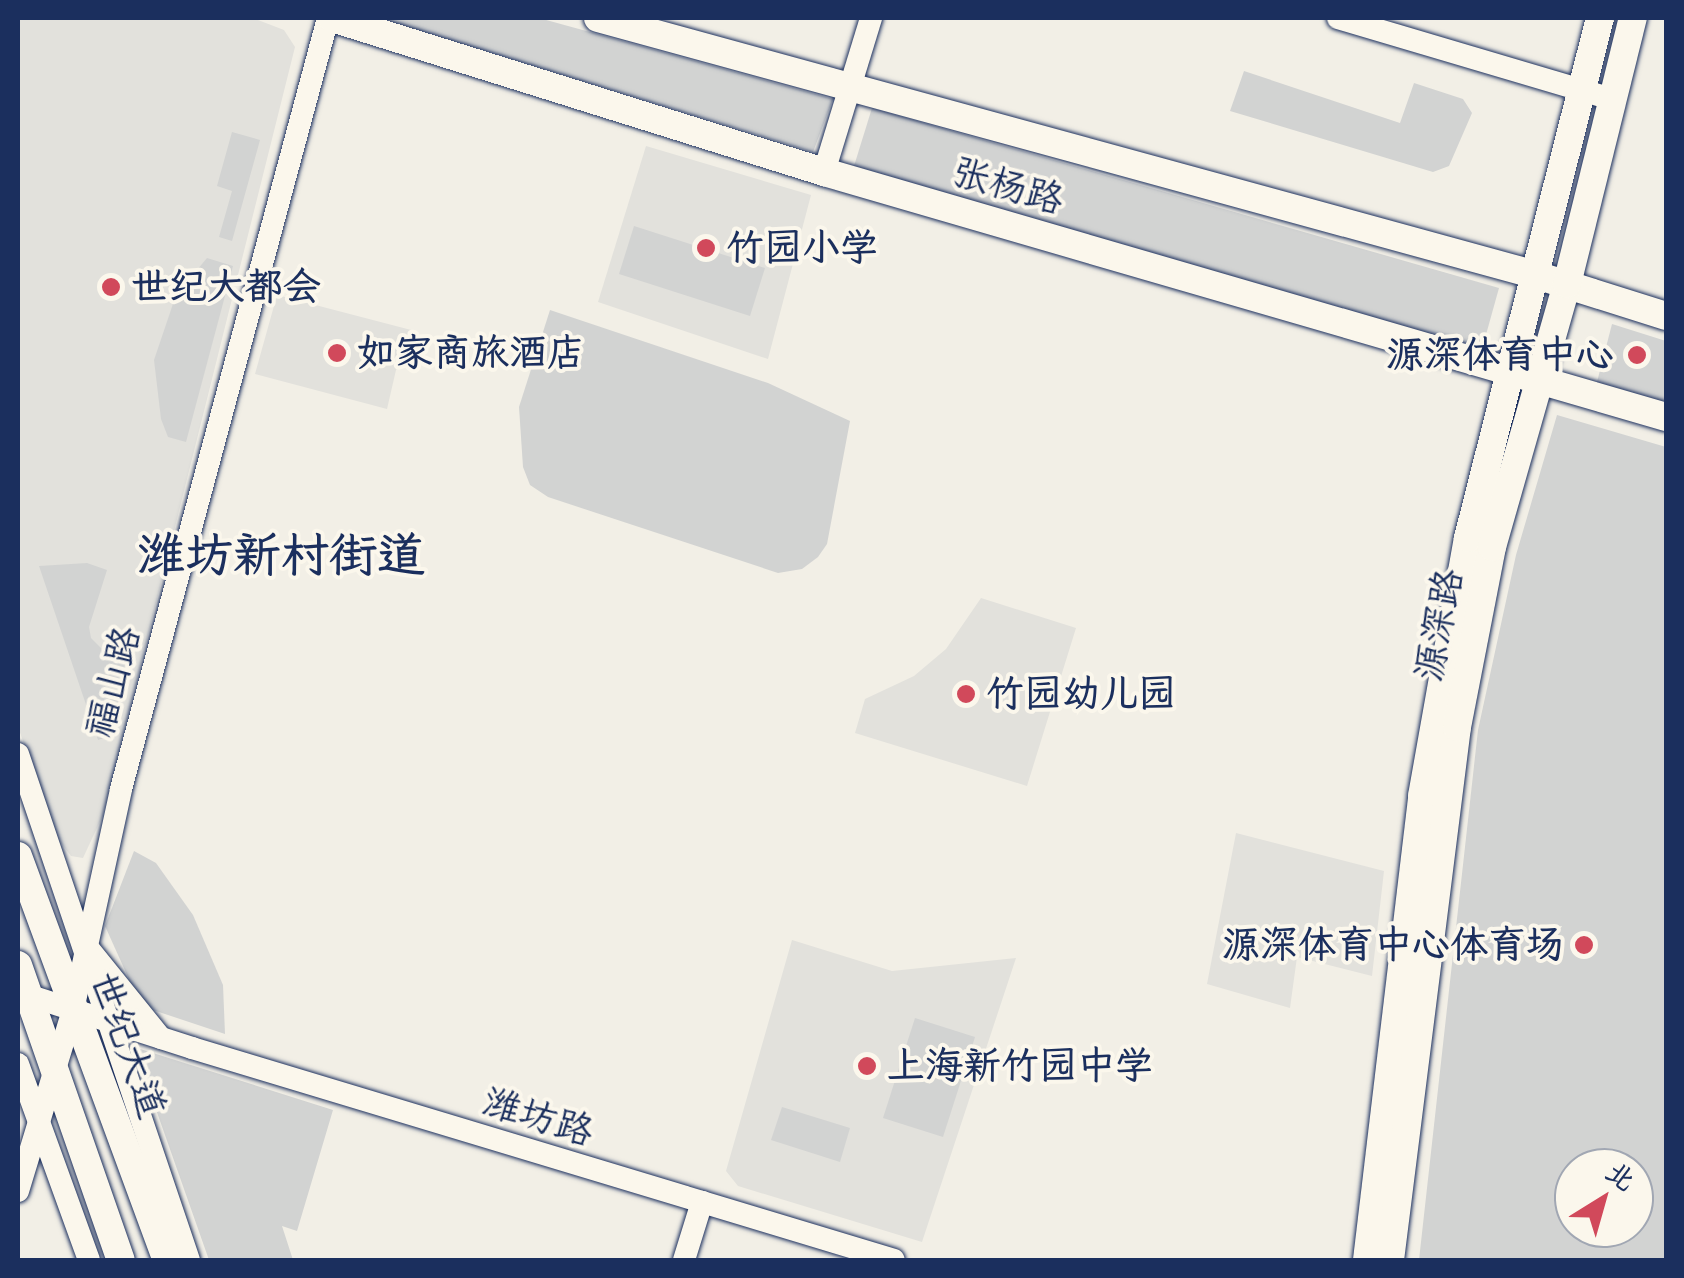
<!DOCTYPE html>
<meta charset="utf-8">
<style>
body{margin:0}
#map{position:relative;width:1684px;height:1278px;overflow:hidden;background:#f2efe6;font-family:Itim,"LXGW WenKai TC",sans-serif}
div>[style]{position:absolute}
.built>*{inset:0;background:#e2e1dc}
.green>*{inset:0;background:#d2d3d2}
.roads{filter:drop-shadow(0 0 2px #1b2f5e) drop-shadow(0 0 2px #1b2f5e)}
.minor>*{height:22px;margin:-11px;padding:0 11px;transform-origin:11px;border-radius:11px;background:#fbf7ec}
.major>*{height:28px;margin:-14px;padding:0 14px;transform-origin:14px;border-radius:14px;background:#fbf7ec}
.dots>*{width:28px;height:28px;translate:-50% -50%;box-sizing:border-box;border:5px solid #fbf7ec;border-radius:50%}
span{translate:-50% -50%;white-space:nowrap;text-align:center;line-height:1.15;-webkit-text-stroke:8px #fbf7ec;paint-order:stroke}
.street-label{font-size:38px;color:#1b2f5e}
.poi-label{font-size:38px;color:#1b2f5e;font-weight:700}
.left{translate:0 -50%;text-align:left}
.right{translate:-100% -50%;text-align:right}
.district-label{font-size:48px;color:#1b2f5e;font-weight:700}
.frame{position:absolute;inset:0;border:20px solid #1b2f5e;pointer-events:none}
.north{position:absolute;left:1554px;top:1148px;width:100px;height:100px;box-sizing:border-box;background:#fbf7ec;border:2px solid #a1a7b3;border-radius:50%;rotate:37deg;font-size:28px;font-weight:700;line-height:40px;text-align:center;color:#1b2f5e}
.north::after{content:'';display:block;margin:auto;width:35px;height:45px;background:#d1495b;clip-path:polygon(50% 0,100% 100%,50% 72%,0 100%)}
</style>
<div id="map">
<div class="built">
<div style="clip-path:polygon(18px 18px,253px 18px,284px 30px,295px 47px,103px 815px,83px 858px,71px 856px,58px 839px,18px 727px)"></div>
<div style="clip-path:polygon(646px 146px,811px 195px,768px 359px,598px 302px)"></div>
<div style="clip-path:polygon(277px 295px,415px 331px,396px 370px,387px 409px,255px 374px)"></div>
<div style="clip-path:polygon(981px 598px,1076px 628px,1027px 786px,855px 733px,865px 699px,914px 676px,946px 649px)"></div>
<div style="clip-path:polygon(1236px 833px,1384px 871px,1372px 976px,1297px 957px,1290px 1008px,1207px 984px)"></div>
<div style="clip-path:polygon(792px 940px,892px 971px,1016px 958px,922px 1242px,738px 1186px,726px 1171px)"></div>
</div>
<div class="green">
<div style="clip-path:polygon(379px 18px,539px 18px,833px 99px,813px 152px)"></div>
<div style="clip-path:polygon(1244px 71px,1400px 123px,1414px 83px,1463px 99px,1472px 113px,1449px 166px,1433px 172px,1230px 111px)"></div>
<div style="clip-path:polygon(872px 108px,1499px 288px,1482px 349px,854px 166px)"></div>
<div style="clip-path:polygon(232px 132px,260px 140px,232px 241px,219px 237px,232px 191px,217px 186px)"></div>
<div style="clip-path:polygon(634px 226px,765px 268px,750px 316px,619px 274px)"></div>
<div style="clip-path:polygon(207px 258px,233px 266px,186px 442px,168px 437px,161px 419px,154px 360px,176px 295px)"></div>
<div style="clip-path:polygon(550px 310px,768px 383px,850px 421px,827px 544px,818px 557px,802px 569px,778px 573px,548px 497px,530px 485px,523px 467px,519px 407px)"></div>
<div style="clip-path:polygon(1612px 324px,1666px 341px,1666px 403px,1597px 382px)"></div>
<div style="clip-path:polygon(evenodd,1557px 415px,1666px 447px,1666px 1260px,1419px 1260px,1478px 730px,1516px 555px,1557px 415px,1634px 1168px,1634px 1228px,1574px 1228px,1574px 1168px,1634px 1168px)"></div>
<div style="clip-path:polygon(87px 563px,107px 570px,89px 627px,91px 638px,104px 651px,131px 659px,107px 737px,98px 740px,39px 566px)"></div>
<div style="clip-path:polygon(134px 851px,156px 863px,193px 915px,223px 985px,225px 1034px,141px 1006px,105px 926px)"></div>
<div style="clip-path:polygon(915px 1018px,975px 1037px,943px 1137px,883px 1118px)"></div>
<div style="clip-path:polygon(134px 1047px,333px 1110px,297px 1231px,282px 1226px,293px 1260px,209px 1260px)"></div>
<div style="clip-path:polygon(782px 1107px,850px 1128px,840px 1162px,771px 1140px)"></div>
</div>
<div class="roads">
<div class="minor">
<div style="left:1338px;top:18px;width:288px;rotate:16.5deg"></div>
<div style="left:824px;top:172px;width:161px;rotate:-73deg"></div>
<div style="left:18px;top:754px;width:534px;rotate:71.33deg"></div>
<div style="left:88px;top:948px;width:116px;rotate:51deg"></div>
<div style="left:18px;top:992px;width:183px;rotate:17.8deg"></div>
<div style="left:192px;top:1048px;width:733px;rotate:16.8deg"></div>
<div style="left:18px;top:1064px;width:208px;rotate:70.1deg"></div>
<div style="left:18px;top:1191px;width:189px;rotate:-73.1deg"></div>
<div style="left:73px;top:1010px;width:226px;rotate:-77.7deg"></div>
<div style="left:121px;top:789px;width:798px;rotate:-74.97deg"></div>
<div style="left:684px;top:1260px;width:61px;rotate:-72.8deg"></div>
</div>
<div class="major">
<div style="left:332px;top:18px;width:516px;rotate:17.38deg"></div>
<div style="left:824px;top:172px;width:877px;rotate:16.22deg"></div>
<div style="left:598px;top:18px;width:973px;rotate:15.32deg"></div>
<div style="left:1536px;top:275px;width:136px;rotate:17.5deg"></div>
<div style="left:18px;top:856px;width:431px;rotate:69.8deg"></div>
<div style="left:18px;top:965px;width:312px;rotate:70.8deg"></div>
<div style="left:1367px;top:1260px;width:467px;rotate:-83.2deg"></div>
<div style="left:1422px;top:796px;width:262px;rotate:-79.9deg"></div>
<div style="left:1468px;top:538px;width:536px;rotate:-75.76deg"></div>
<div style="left:1390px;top:1260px;width:537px;rotate:-82.84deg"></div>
<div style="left:1457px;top:727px;width:183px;rotate:-79deg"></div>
<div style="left:1492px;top:547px;width:273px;rotate:-74.1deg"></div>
<div style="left:1567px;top:284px;width:274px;rotate:-76.1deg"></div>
</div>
</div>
<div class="dots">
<div style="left:706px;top:248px;background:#d1495b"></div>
<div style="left:111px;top:287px;background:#d1495b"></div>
<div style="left:337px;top:353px;background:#d1495b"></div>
<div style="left:1637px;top:355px;background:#d1495b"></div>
<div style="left:966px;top:694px;background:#d1495b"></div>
<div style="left:1584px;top:945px;background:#d1495b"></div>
<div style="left:867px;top:1066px;background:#d1495b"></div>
</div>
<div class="street-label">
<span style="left:1008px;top:186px;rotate:16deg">张杨路</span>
<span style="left:1439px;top:625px;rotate:-79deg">源深路</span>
<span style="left:113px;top:682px;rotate:-75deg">福山路</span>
<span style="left:128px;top:1045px;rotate:70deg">世纪大道</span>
<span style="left:538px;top:1117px;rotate:17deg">潍坊路</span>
</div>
<div class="poi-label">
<span class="left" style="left:726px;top:248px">竹园小学</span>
<span class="left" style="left:131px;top:287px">世纪大都会</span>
<span class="left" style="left:357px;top:353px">如家商旅酒店</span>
<span class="right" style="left:1614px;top:355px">源深体育中心</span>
<span class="left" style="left:986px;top:694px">竹园幼儿园</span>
<span class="right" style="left:1564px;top:945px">源深体育中心体育场</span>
<span class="left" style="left:887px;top:1066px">上海新竹园中学</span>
</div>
<div class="district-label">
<span style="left:281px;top:555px">潍坊新村街道</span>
</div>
<div class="frame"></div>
<div class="north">北</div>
</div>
